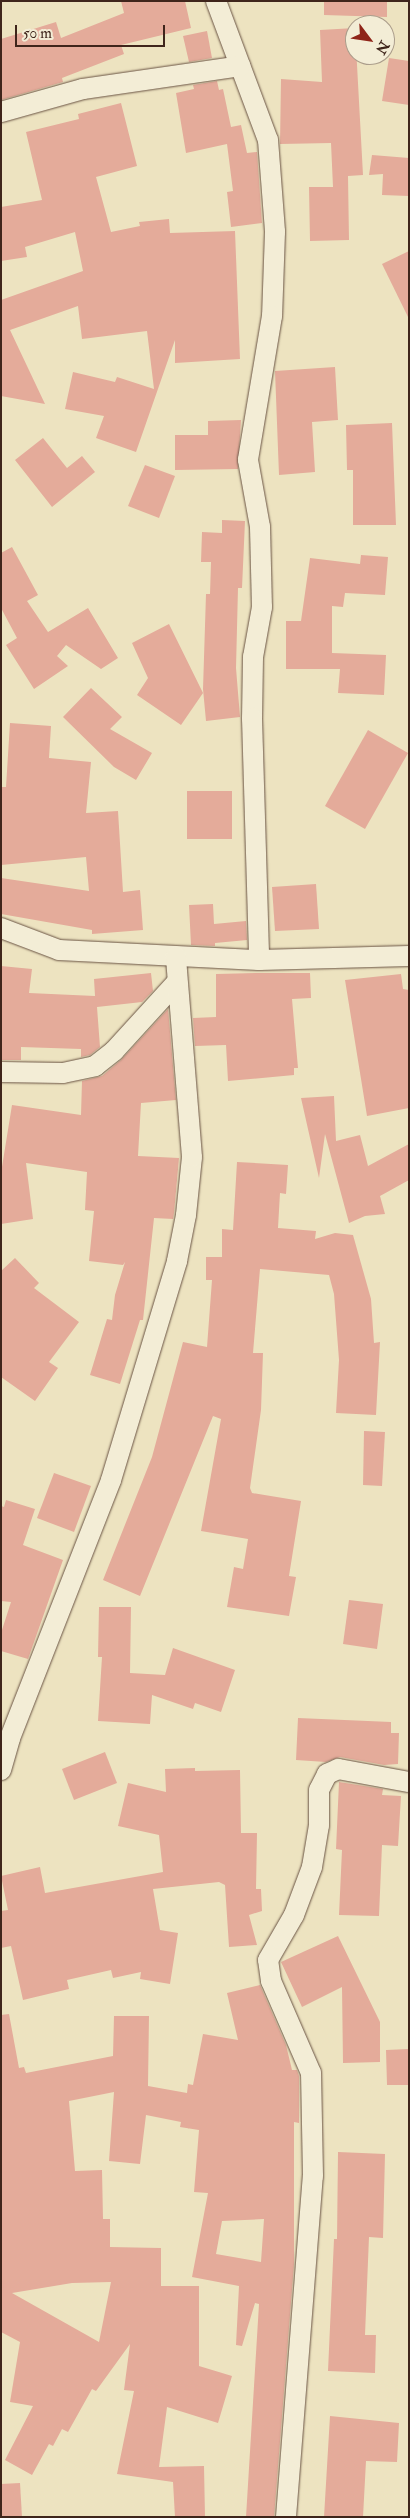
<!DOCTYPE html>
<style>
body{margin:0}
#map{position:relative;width:410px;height:2518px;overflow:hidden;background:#ede3c0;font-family:"IM FELL Double Pica",serif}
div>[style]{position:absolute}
.building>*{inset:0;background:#e4ab9a}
.roads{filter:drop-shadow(0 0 1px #6a5444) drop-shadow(0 0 1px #6a5444)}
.street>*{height:20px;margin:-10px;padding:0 10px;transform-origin:10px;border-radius:10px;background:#f3edd6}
span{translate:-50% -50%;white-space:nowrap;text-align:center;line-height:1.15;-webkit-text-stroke:4.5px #f3edd6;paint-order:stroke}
.frame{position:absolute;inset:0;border:2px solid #3f251b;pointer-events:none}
.north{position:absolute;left:345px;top:15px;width:50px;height:50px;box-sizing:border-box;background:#f3edd6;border:1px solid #ab9d8b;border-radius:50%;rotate:121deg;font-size:14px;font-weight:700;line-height:20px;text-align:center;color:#3f251b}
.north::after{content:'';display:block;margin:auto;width:18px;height:22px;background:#8f2418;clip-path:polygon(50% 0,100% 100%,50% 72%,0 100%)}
.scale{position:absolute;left:15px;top:25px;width:150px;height:22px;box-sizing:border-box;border:2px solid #3f251b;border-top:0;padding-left:6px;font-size:15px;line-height:18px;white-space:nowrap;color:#3f251b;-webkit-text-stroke:4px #f3edd6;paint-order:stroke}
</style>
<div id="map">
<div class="building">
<div style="clip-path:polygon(121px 1px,185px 1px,191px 28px,121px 45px,124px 54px,62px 78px,63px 82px,1px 100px,1px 39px,56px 22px,61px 38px,124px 13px)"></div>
<div style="clip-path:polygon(324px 1px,387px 1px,387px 17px,324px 15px)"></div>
<div style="clip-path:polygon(355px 28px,363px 175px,348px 176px,349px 240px,310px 241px,309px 187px,333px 187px,331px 143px,280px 144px,281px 79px,322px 82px,320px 30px)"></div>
<div style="clip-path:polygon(207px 31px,212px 58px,189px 62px,183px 36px)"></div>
<div style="clip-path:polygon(389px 58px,409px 61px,409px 105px,382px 101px)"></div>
<div style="clip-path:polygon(217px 81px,219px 90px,223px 89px,231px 127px,241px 125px,247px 153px,257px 152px,262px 223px,231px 227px,227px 192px,233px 191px,227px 144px,186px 153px,176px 93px,194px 89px,193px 85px)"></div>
<div style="clip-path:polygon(121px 103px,137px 166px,96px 177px,111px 232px,140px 226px,139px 222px,169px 219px,170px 233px,235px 231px,240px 359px,175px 363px,175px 340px,136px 452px,96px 438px,104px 416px,65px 409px,73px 372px,115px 382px,117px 377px,154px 389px,147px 331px,82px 339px,78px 306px,10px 330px,45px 404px,1px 396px,1px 300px,83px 271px,75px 232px,25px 247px,27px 257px,1px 261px,1px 207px,42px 200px,26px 132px,79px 119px,78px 114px)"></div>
<div style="clip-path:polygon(372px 155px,409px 158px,409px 196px,382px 195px,383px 174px,369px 175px)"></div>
<div style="clip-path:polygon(409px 251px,409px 319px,382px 264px)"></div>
<div style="clip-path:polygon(335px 367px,338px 420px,312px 422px,315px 472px,279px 475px,275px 371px)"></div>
<div style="clip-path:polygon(241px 420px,238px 469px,175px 470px,175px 435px,208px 435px,208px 421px)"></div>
<div style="clip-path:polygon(392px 423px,396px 525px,353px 525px,353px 470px,347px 470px,346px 425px)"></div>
<div style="clip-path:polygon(43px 438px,67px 468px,82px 456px,95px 472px,52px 507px,15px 460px)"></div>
<div style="clip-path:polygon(145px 465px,175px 476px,159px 518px,128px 506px)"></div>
<div style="clip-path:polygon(222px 520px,245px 521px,242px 588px,238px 588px,236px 668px,240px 717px,206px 721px,203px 689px,206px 594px,210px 594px,211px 562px,201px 562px,202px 532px,222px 533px)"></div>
<div style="clip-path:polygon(12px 547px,38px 595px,27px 601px,48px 632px,88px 608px,118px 658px,101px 669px,66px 645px,57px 656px,68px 666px,34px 689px,6px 645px,17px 638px,1px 608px,1px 553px)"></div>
<div style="clip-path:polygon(361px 555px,388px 557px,385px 595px,345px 593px,343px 607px,332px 606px,332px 653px,386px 655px,384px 695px,338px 693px,340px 669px,286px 669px,286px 621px,301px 621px,310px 558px,360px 564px)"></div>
<div style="clip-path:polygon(169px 624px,203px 693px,181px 725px,137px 695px,148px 678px,132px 643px)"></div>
<div style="clip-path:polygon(91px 688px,122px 717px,110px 729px,152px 753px,136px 780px,114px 767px,63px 717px)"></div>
<div style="clip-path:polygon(10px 723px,51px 726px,49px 758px,91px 762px,86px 813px,118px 811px,123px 892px,140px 890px,143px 930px,92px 934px,92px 930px,1px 914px,1px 878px,89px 891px,86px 857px,1px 865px,1px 787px,6px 787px)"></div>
<div style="clip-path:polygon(368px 730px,408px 753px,365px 829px,325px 806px)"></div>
<div style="clip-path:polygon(187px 791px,232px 791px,232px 839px,187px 839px)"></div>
<div style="clip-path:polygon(316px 884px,319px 929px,275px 931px,272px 887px)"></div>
<div style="clip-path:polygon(213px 904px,214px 924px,246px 921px,247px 940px,215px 943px,215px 946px,191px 945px,189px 905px)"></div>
<div style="clip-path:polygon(1px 966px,32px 969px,29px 993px,95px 996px,94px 979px,151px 973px,153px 991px,142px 1002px,97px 1007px,100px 1047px,90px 1055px,81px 1057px,81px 1049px,21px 1047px,21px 1060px,1px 1060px)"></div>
<div style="clip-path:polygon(258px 973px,310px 973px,311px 998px,292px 999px,298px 1068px,294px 1068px,294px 1075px,228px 1081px,226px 1045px,195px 1046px,193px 1018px,216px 1017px,216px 974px)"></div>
<div style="clip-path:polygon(401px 974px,403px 989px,409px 990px,409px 1108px,367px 1116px,345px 980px)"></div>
<div style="clip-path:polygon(168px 1009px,176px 1100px,141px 1103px,138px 1156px,179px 1158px,174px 1213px,173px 1219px,154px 1218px,143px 1320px,140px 1320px,120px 1384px,90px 1375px,107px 1319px,112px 1320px,115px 1295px,125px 1262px,123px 1265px,89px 1261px,94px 1211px,85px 1210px,87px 1172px,26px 1163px,33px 1219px,1px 1224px,1px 1173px,12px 1105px,81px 1115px,82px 1081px,102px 1076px,121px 1060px)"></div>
<div style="clip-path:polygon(334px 1096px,336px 1141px,360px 1135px,368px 1166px,409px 1144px,409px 1180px,380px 1196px,385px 1214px,365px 1216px,349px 1223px,325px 1134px,319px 1178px,301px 1098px)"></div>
<div style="clip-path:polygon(237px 1162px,288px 1165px,286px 1194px,280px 1193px,278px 1228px,316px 1231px,315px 1239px,335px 1233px,353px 1235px,371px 1299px,374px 1343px,380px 1342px,376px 1415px,336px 1413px,339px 1360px,334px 1294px,329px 1275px,260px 1269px,253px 1353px,263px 1353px,261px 1410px,250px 1488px,252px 1493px,301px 1501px,289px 1576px,296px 1577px,289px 1616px,227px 1607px,234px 1567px,243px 1569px,248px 1539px,201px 1531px,221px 1419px,213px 1416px,140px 1596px,103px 1580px,152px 1457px,183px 1342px,207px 1347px,212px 1280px,206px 1280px,206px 1257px,222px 1257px,222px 1229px,233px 1230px)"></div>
<div style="clip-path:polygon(15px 1258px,39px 1283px,34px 1288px,79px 1322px,49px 1362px,58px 1368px,35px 1401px,1px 1377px,1px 1271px)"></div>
<div style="clip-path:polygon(364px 1431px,385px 1432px,382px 1486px,363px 1485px)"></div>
<div style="clip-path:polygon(54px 1473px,91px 1486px,74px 1532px,37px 1518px)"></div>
<div style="clip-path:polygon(6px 1500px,35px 1509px,23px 1545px,63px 1560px,28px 1659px,1px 1651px,1px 1633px,11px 1602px,1px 1601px,1px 1506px,4px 1507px)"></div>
<div style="clip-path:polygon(349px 1600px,383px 1604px,377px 1649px,343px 1644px)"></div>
<div style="clip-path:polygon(99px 1607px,131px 1607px,130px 1673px,165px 1675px,173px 1648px,235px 1670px,221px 1712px,195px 1703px,193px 1709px,152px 1695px,150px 1724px,98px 1721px,102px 1657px,98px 1657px)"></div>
<div style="clip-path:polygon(298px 1718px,391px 1722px,391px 1733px,399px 1733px,398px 1764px,384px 1765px,340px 1757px,326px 1762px,296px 1760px)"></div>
<div style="clip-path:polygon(105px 1752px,117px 1783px,74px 1800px,62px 1769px)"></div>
<div style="clip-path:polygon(195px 1768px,195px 1771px,240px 1770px,241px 1833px,257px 1833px,256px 1889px,261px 1889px,262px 1911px,249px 1915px,257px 1945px,229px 1947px,225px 1885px,219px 1882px,153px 1889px,160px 1930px,178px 1933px,170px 1984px,140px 1979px,141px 1972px,113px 1978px,111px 1970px,67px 1980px,69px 1989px,23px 2000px,11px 1946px,1px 1948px,1px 1911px,8px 1910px,1px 1876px,40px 1867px,45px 1893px,163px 1872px,159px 1835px,118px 1826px,128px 1783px,166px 1792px,165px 1769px)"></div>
<div style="clip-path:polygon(339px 1782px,383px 1789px,382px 1795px,401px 1796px,398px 1846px,382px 1845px,379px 1916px,339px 1915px,342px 1850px,336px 1849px)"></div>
<div style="clip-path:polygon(338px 1936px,380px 2022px,380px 2062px,343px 2063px,342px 1987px,302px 2007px,281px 1962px)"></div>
<div style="clip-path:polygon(evenodd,260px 1985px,286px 2045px,292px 2070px,297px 2070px,299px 2076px,299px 2123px,294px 2122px,294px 2264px,274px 2517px,246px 2517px,259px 2304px,255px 2303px,242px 2346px,236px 2345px,239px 2286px,192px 2277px,208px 2193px,194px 2192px,199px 2130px,180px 2127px,181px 2122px,146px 2115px,140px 2164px,109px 2161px,114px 2092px,69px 2101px,75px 2171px,102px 2170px,103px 2219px,110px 2219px,110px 2247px,161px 2248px,161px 2286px,199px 2286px,199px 2366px,232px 2376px,218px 2423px,167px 2407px,159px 2467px,204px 2466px,205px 2517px,175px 2517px,173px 2482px,117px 2474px,134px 2391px,124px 2390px,130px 2344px,96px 2391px,92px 2389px,68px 2432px,62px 2429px,53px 2446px,49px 2444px,32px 2475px,5px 2460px,33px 2406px,10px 2402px,20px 2342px,1px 2332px,1px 2015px,9px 2014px,19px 2068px,24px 2067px,26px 2073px,113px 2056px,114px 2016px,149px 2016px,148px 2086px,187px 2093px,188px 2084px,193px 2085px,203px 2034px,238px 2040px,227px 1993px,260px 1985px,264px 2219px,261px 2262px,216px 2254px,222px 2221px,264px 2219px,260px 1985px,111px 2282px,99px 2342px,12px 2293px,72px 2283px,111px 2282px)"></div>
<div style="clip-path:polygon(409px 2049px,409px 2085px,387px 2085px,386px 2050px)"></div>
<div style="clip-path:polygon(338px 2152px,385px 2154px,383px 2238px,369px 2237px,365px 2335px,376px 2335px,375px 2373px,328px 2371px,334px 2239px,337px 2239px)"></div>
<div style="clip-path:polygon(330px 2416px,399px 2423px,397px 2462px,366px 2461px,363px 2517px,324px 2517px)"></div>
<div style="clip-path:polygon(20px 2483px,22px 2517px,1px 2517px,1px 2484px)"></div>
</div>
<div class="roads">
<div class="street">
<div style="left:216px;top:1px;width:148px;rotate:69.5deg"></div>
<div style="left:268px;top:140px;width:92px;rotate:85.6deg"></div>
<div style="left:275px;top:232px;width:84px;rotate:92deg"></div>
<div style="left:272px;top:316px;width:146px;rotate:99.5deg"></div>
<div style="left:248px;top:460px;width:68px;rotate:79.8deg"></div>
<div style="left:260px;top:527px;width:80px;rotate:88.6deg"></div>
<div style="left:262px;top:607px;width:51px;rotate:100.2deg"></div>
<div style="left:253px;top:657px;width:61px;rotate:90.9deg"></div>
<div style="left:252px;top:718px;width:242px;rotate:88.3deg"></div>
<div style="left:1px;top:112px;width:85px;rotate:-15.7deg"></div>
<div style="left:83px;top:89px;width:159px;rotate:-8.3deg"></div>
<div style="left:1px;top:928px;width:62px;rotate:20.8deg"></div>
<div style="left:59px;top:950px;width:200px;rotate:2.9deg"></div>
<div style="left:259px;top:960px;width:150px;rotate:-1.5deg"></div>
<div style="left:1px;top:1072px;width:62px;rotate:0.9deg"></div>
<div style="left:63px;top:1073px;width:33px;rotate:-12deg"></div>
<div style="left:95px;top:1066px;width:24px;rotate:-38deg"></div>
<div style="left:114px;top:1051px;width:93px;rotate:-47.6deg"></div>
<div style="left:1px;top:1770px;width:33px;rotate:-74deg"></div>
<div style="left:10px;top:1738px;width:277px;rotate:-68.6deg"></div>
<div style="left:111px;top:1480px;width:229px;rotate:-73.2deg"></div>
<div style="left:177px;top:1261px;width:47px;rotate:-78.9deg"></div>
<div style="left:186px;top:1215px;width:58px;rotate:-84.1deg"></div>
<div style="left:192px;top:1157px;width:201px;rotate:-94.6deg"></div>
<div style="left:286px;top:2517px;width:342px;rotate:-85.5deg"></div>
<div style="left:313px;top:2176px;width:103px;rotate:-91.1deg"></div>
<div style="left:311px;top:2073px;width:100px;rotate:-113.5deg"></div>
<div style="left:271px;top:1981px;width:21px;rotate:-98deg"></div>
<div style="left:268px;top:1960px;width:52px;rotate:-60deg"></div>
<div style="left:294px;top:1915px;width:51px;rotate:-69.4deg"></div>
<div style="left:312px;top:1867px;width:43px;rotate:-80.5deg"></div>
<div style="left:319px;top:1825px;width:35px;rotate:-90deg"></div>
<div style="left:319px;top:1790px;width:18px;rotate:-63deg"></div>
<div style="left:327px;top:1774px;width:12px;rotate:-24deg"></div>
<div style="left:338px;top:1769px;width:72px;rotate:10.4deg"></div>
</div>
</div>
<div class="frame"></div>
<div class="north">N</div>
<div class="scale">50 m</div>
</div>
